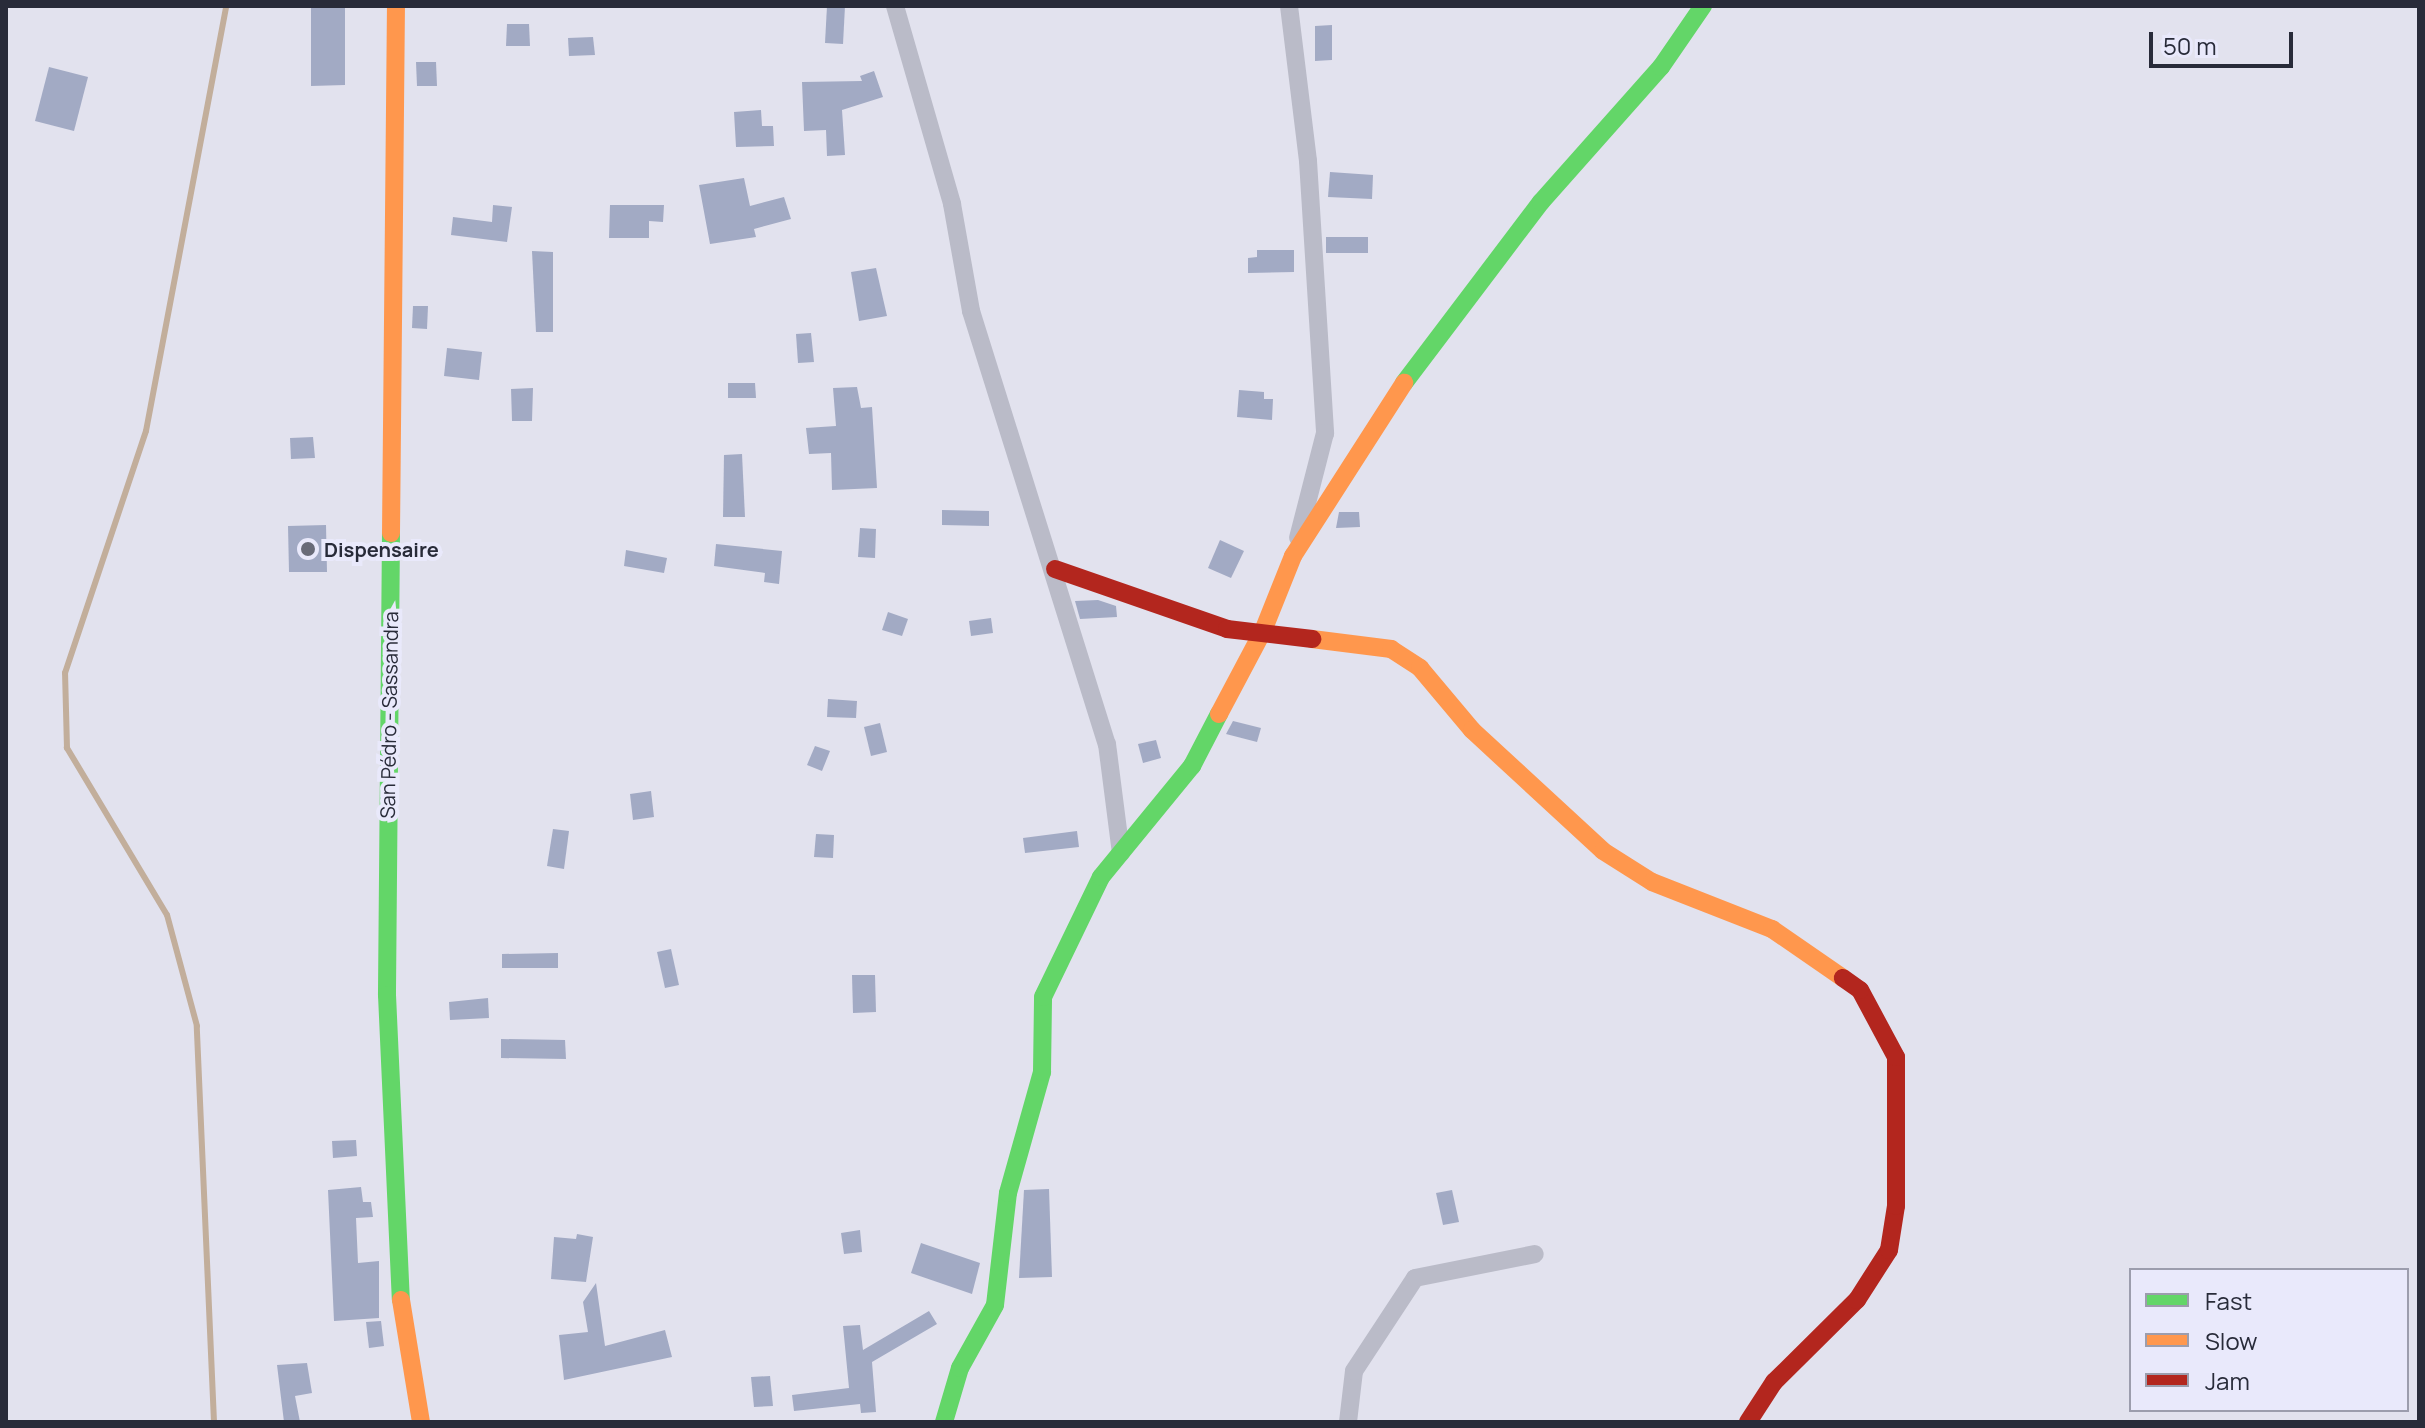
<!DOCTYPE html>
<meta charset="utf-8">
<style>
body{margin:0}
#map{position:relative;width:2425px;height:1428px;overflow:hidden;background:#e2e2ee;font-family:Manrope,sans-serif}
div>[style]{position:absolute}
.stream>*{height:6px;margin:-3px;padding:0 3px;transform-origin:3px;border-radius:3px;background:#c2ae9b}
.building>*{inset:0;background:#a2aac4}
.street>*{height:18px;margin:-9px;padding:0 9px;transform-origin:9px;border-radius:9px;background:#babbc8}
.fast>*{height:18px;margin:-9px;padding:0 9px;transform-origin:9px;border-radius:9px;background:#63d668}
.slow>*{height:18px;margin:-9px;padding:0 9px;transform-origin:9px;border-radius:9px;background:#ff974d}
.jam>*{height:18px;margin:-9px;padding:0 9px;transform-origin:9px;border-radius:9px;background:#b3261e}
.dots>*{width:22px;height:22px;translate:-50% -50%;box-sizing:border-box;border:4px solid #e9e9fb;border-radius:50%}
span{translate:-50% -50%;white-space:nowrap;text-align:center;line-height:1.15;-webkit-text-stroke:8px #e9e9fb;paint-order:stroke}
.poi-label{font-size:20px;color:#282b39;font-weight:700}
.left{translate:0 -50%;text-align:left}
.street-label{font-size:20px;color:#282b39}
.frame{position:absolute;inset:0;border:8px solid #282b39;pointer-events:none}
.legend{position:absolute;left:2129px;top:1268px;width:280px;height:144px;box-sizing:border-box;background:#e9e9fb;border:2px solid #9c9dad;margin:0;padding:10px 14px;list-style:none;font-size:24px;color:#282b39}
.legend li{display:flex;align-items:center;gap:16px;height:40px}
.legend b{width:40px;border:2px solid #9c9dad}
.scale{position:absolute;left:2149px;top:32px;width:144px;height:36px;box-sizing:border-box;border:4px solid #282b39;border-top:0;padding-left:10px;font-size:24px;line-height:28px;white-space:nowrap;color:#282b39;-webkit-text-stroke:6px #e9e9fb;paint-order:stroke}
</style>
<div id="map">
<div class="stream">
<div style="left:214px;top:1422px;width:396px;rotate:-92.5deg"></div>
<div style="left:197px;top:1026px;width:115px;rotate:-105.1deg"></div>
<div style="left:167px;top:915px;width:195px;rotate:-120.9deg"></div>
<div style="left:67px;top:748px;width:75px;rotate:-91.5deg"></div>
<div style="left:65px;top:673px;width:255px;rotate:-71.5deg"></div>
<div style="left:146px;top:431px;width:432px;rotate:-79.3deg"></div>
</div>
<div class="building">
<div style="clip-path:polygon(827px 6px,845px 6px,843px 44px,825px 43px)"></div>
<div style="clip-path:polygon(311px 7px,345px 7px,345px 85px,311px 86px)"></div>
<div style="clip-path:polygon(507px 24px,529px 24px,530px 46px,506px 46px)"></div>
<div style="clip-path:polygon(1332px 25px,1332px 60px,1315px 61px,1315px 26px)"></div>
<div style="clip-path:polygon(593px 37px,595px 55px,569px 56px,568px 38px)"></div>
<div style="clip-path:polygon(416px 62px,436px 62px,437px 86px,417px 86px)"></div>
<div style="clip-path:polygon(49px 67px,88px 77px,74px 131px,35px 121px)"></div>
<div style="clip-path:polygon(874px 71px,883px 97px,842px 110px,845px 155px,827px 156px,826px 130px,804px 131px,802px 82px,862px 81px,860px 76px)"></div>
<div style="clip-path:polygon(761px 110px,762px 126px,773px 126px,774px 146px,736px 147px,734px 112px)"></div>
<div style="clip-path:polygon(1330px 172px,1373px 175px,1372px 199px,1328px 197px)"></div>
<div style="clip-path:polygon(744px 178px,750px 206px,784px 197px,791px 219px,754px 229px,756px 237px,710px 244px,699px 185px)"></div>
<div style="clip-path:polygon(493px 205px,512px 207px,507px 242px,451px 235px,453px 217px,492px 222px)"></div>
<div style="clip-path:polygon(610px 205px,664px 205px,663px 222px,649px 221px,649px 238px,609px 238px)"></div>
<div style="clip-path:polygon(1326px 237px,1368px 237px,1368px 253px,1326px 253px)"></div>
<div style="clip-path:polygon(1257px 250px,1294px 250px,1294px 272px,1248px 273px,1248px 258px,1257px 257px)"></div>
<div style="clip-path:polygon(532px 251px,553px 252px,553px 332px,536px 332px)"></div>
<div style="clip-path:polygon(876px 268px,887px 316px,859px 321px,851px 272px)"></div>
<div style="clip-path:polygon(413px 306px,428px 306px,427px 329px,412px 328px)"></div>
<div style="clip-path:polygon(811px 333px,814px 362px,798px 363px,796px 334px)"></div>
<div style="clip-path:polygon(447px 348px,482px 352px,479px 380px,444px 376px)"></div>
<div style="clip-path:polygon(728px 383px,755px 383px,756px 398px,728px 398px)"></div>
<div style="clip-path:polygon(857px 387px,861px 408px,872px 407px,877px 488px,832px 490px,831px 453px,809px 454px,806px 428px,836px 426px,833px 388px)"></div>
<div style="clip-path:polygon(533px 388px,532px 421px,512px 421px,511px 389px)"></div>
<div style="clip-path:polygon(1239px 390px,1264px 392px,1264px 399px,1273px 399px,1272px 420px,1237px 417px)"></div>
<div style="clip-path:polygon(313px 437px,315px 458px,291px 459px,290px 438px)"></div>
<div style="clip-path:polygon(742px 454px,745px 517px,723px 517px,724px 455px)"></div>
<div style="clip-path:polygon(942px 510px,989px 511px,989px 526px,942px 525px)"></div>
<div style="clip-path:polygon(1339px 512px,1359px 512px,1360px 527px,1336px 528px)"></div>
<div style="clip-path:polygon(326px 525px,327px 572px,289px 572px,288px 526px)"></div>
<div style="clip-path:polygon(860px 528px,876px 529px,875px 558px,858px 557px)"></div>
<div style="clip-path:polygon(1220px 540px,1244px 551px,1231px 578px,1208px 568px)"></div>
<div style="clip-path:polygon(716px 544px,782px 551px,779px 584px,764px 582px,765px 573px,714px 566px)"></div>
<div style="clip-path:polygon(626px 550px,667px 558px,664px 573px,624px 566px)"></div>
<div style="clip-path:polygon(1098px 600px,1116px 606px,1117px 617px,1080px 619px,1075px 601px)"></div>
<div style="clip-path:polygon(888px 612px,908px 619px,902px 636px,882px 630px)"></div>
<div style="clip-path:polygon(991px 618px,993px 633px,971px 636px,969px 621px)"></div>
<div style="clip-path:polygon(828px 699px,857px 701px,856px 718px,827px 717px)"></div>
<div style="clip-path:polygon(1233px 721px,1261px 728px,1257px 742px,1226px 734px)"></div>
<div style="clip-path:polygon(880px 723px,887px 752px,871px 756px,864px 727px)"></div>
<div style="clip-path:polygon(1156px 740px,1161px 758px,1143px 763px,1138px 744px)"></div>
<div style="clip-path:polygon(815px 746px,830px 751px,822px 771px,807px 765px)"></div>
<div style="clip-path:polygon(651px 791px,654px 817px,633px 820px,630px 794px)"></div>
<div style="clip-path:polygon(553px 829px,569px 831px,564px 869px,547px 866px)"></div>
<div style="clip-path:polygon(1077px 831px,1079px 847px,1025px 853px,1023px 838px)"></div>
<div style="clip-path:polygon(816px 834px,834px 835px,833px 858px,814px 857px)"></div>
<div style="clip-path:polygon(671px 949px,679px 985px,665px 988px,657px 952px)"></div>
<div style="clip-path:polygon(558px 953px,558px 968px,502px 968px,502px 954px)"></div>
<div style="clip-path:polygon(852px 975px,875px 975px,876px 1012px,853px 1013px)"></div>
<div style="clip-path:polygon(488px 998px,489px 1018px,450px 1020px,449px 1002px)"></div>
<div style="clip-path:polygon(501px 1039px,565px 1040px,566px 1059px,501px 1058px)"></div>
<div style="clip-path:polygon(356px 1140px,357px 1156px,333px 1158px,332px 1141px)"></div>
<div style="clip-path:polygon(361px 1187px,363px 1202px,371px 1202px,373px 1217px,356px 1218px,358px 1263px,379px 1261px,379px 1318px,334px 1321px,328px 1190px)"></div>
<div style="clip-path:polygon(1049px 1189px,1052px 1277px,1019px 1278px,1024px 1190px)"></div>
<div style="clip-path:polygon(1452px 1190px,1459px 1222px,1443px 1225px,1436px 1193px)"></div>
<div style="clip-path:polygon(860px 1230px,862px 1252px,844px 1254px,841px 1233px)"></div>
<div style="clip-path:polygon(577px 1234px,593px 1237px,586px 1282px,551px 1279px,554px 1237px,576px 1239px)"></div>
<div style="clip-path:polygon(921px 1243px,980px 1263px,972px 1294px,911px 1273px)"></div>
<div style="clip-path:polygon(596px 1283px,605px 1346px,665px 1330px,672px 1357px,564px 1380px,559px 1335px,588px 1332px,583px 1302px)"></div>
<div style="clip-path:polygon(929px 1311px,937px 1324px,872px 1362px,876px 1412px,861px 1413px,860px 1404px,794px 1411px,792px 1395px,849px 1388px,843px 1326px,860px 1325px,863px 1350px)"></div>
<div style="clip-path:polygon(381px 1321px,384px 1346px,369px 1348px,366px 1322px)"></div>
<div style="clip-path:polygon(307px 1363px,312px 1393px,295px 1396px,300px 1422px,284px 1422px,277px 1365px)"></div>
<div style="clip-path:polygon(770px 1376px,773px 1406px,754px 1407px,751px 1377px)"></div>
</div>
<div class="street">
<div style="left:895px;top:6px;width:206px;rotate:73.9deg"></div>
<div style="left:952px;top:204px;width:109px;rotate:79.9deg"></div>
<div style="left:971px;top:311px;width:454px;rotate:72.6deg"></div>
<div style="left:1107px;top:744px;width:110px;rotate:82.7deg"></div>
<div style="left:1289px;top:6px;width:156px;rotate:83deg"></div>
<div style="left:1308px;top:161px;width:273px;rotate:86.4deg"></div>
<div style="left:1325px;top:433px;width:108px;rotate:104.4deg"></div>
<div style="left:1348px;top:1422px;width:51px;rotate:-83.3deg"></div>
<div style="left:1354px;top:1371px;width:111px;rotate:-56.7deg"></div>
<div style="left:1415px;top:1278px;width:122px;rotate:-11.3deg"></div>
</div>
<div class="fast">
<div style="left:1404px;top:383px;width:227px;rotate:-52.9deg"></div>
<div style="left:1541px;top:202px;width:181px;rotate:-48.4deg"></div>
<div style="left:1661px;top:67px;width:74px;rotate:-55.5deg"></div>
<div style="left:391px;top:533px;width:462px;rotate:90.5deg"></div>
<div style="left:387px;top:995px;width:305px;rotate:87.4deg"></div>
<div style="left:944px;top:1422px;width:56px;rotate:-73.5deg"></div>
<div style="left:960px;top:1368px;width:72px;rotate:-60.9deg"></div>
<div style="left:995px;top:1305px;width:113px;rotate:-83.4deg"></div>
<div style="left:1008px;top:1193px;width:126px;rotate:-74.3deg"></div>
<div style="left:1042px;top:1072px;width:75px;rotate:-89.2deg"></div>
<div style="left:1043px;top:997px;width:133px;rotate:-64.2deg"></div>
<div style="left:1101px;top:877px;width:144px;rotate:-50.7deg"></div>
<div style="left:1192px;top:766px;width:59px;rotate:-62.6deg"></div>
</div>
<div class="slow">
<div style="left:391px;top:533px;width:527px;rotate:-89.46deg"></div>
<div style="left:1312px;top:639px;width:80px;rotate:7.2deg"></div>
<div style="left:1391px;top:649px;width:35px;rotate:33deg"></div>
<div style="left:1420px;top:668px;width:81px;rotate:50deg"></div>
<div style="left:1472px;top:730px;width:178px;rotate:42.7deg"></div>
<div style="left:1603px;top:851px;width:58px;rotate:32.3deg"></div>
<div style="left:1652px;top:882px;width:129px;rotate:21.4deg"></div>
<div style="left:1772px;top:929px;width:86px;rotate:34.6deg"></div>
<div style="left:1219px;top:714px;width:94px;rotate:-62.1deg"></div>
<div style="left:1263px;top:631px;width:81px;rotate:-68.2deg"></div>
<div style="left:1293px;top:556px;width:206px;rotate:-57.3deg"></div>
<div style="left:401px;top:1300px;width:124px;rotate:80.7deg"></div>
</div>
<div class="jam">
<div style="left:1055px;top:569px;width:182px;rotate:19.2deg"></div>
<div style="left:1227px;top:629px;width:86px;rotate:6.7deg"></div>
<div style="left:1748px;top:1422px;width:48px;rotate:-57deg"></div>
<div style="left:1774px;top:1382px;width:117px;rotate:-44.7deg"></div>
<div style="left:1857px;top:1300px;width:59px;rotate:-57.4deg"></div>
<div style="left:1889px;top:1250px;width:45px;rotate:-81deg"></div>
<div style="left:1896px;top:1206px;width:149px;rotate:-90deg"></div>
<div style="left:1896px;top:1057px;width:76px;rotate:-118.2deg"></div>
<div style="left:1860px;top:990px;width:21px;rotate:-145deg"></div>
</div>
<div class="dots">
<div style="left:308px;top:549px;background:#696b78"></div>
</div>
<div class="poi-label">
<span class="left" style="left:324px;top:549px">Dispensaire</span>
</div>
<div class="street-label">
<span style="left:389px;top:715px;rotate:-89deg">San Pédro - Sassandra</span>
</div>
<div class="frame"></div>
<ul class="legend">
<li><b style="height:10px;background:#63d668"></b>Fast</li>
<li><b style="height:10px;background:#ff974d"></b>Slow</li>
<li><b style="height:10px;background:#b3261e"></b>Jam</li>
</ul>
<div class="scale">50 m</div>
</div>
